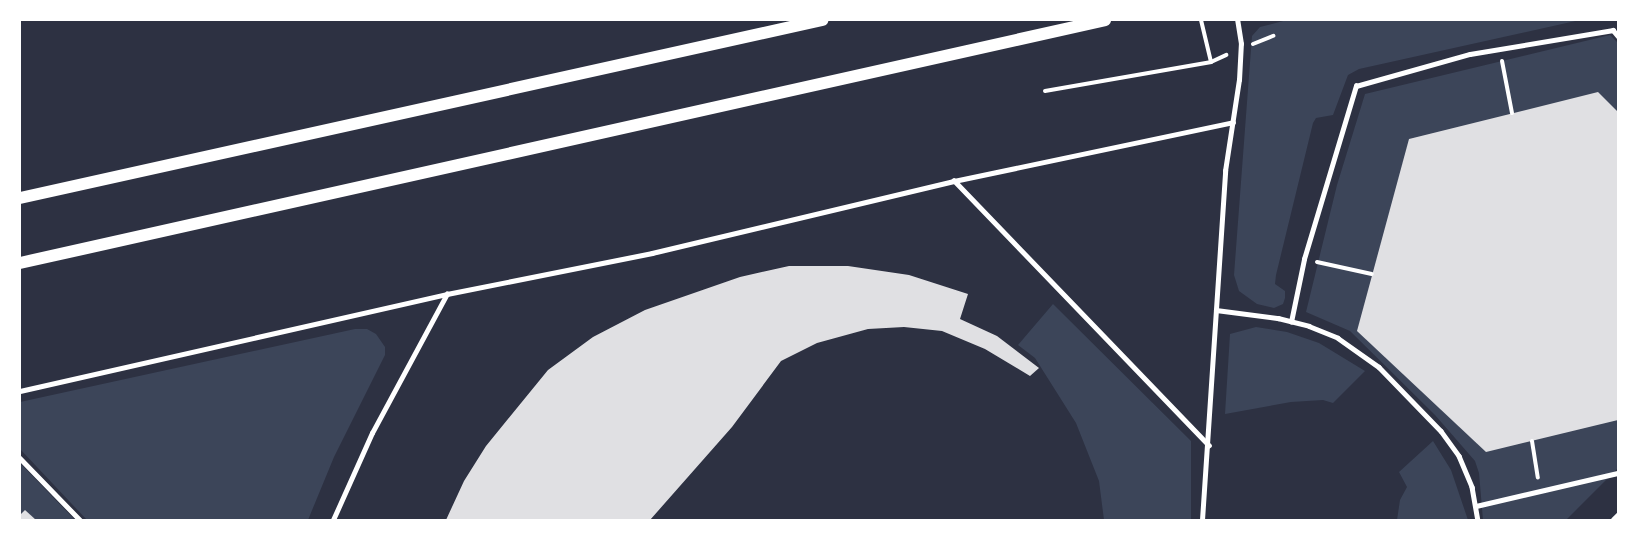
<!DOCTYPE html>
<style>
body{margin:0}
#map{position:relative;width:1638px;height:540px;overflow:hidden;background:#2d3142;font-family:Mulish,sans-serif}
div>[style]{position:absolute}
.green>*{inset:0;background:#3c4559}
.building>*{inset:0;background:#e0e0e3}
.path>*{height:4px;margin:-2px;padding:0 2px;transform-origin:2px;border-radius:2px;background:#fff}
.service>*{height:4.5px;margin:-2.25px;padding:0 2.25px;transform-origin:2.25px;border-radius:2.25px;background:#fff}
.minor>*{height:6px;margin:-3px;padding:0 3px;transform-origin:3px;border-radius:3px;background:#fff}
.secondary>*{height:12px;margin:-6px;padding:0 6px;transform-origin:6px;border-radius:6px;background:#fff}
span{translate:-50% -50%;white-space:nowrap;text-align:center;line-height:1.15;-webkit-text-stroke:4.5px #fff;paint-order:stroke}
.frame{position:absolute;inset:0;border:21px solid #fff;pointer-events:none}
</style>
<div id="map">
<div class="green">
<div style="clip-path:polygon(1287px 20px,1580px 20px,1359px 69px,1348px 75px,1333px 115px,1316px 118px,1313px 123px,1276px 275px,1275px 284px,1285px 291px,1285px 298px,1283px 304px,1274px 308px,1257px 304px,1239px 291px,1234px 275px,1252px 36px,1260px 27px)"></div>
<div style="clip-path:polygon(1610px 35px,1618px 43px,1618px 468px,1566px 520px,1483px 520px,1479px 473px,1475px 461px,1435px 415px,1350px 331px,1306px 312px,1337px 185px,1365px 94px)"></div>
<div style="clip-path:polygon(1053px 304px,1191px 441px,1191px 520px,1104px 520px,1099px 481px,1076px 423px,1035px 358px,1018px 345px)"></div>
<div style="clip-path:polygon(1256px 327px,1287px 332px,1319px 343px,1365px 371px,1333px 403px,1323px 400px,1291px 402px,1225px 414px,1230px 334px)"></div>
<div style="clip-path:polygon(355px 329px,367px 329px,376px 334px,385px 347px,385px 355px,334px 457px,308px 520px,87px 520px,20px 449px,20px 402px)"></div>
<div style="clip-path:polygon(1433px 441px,1451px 470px,1468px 520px,1397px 520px,1400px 500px,1407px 487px,1399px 472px)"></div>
<div style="clip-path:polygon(20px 463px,75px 520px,20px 520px)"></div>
</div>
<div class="building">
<div style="clip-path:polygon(1598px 92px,1618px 112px,1618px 420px,1486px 452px,1357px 331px,1409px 139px)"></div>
<div style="clip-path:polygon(789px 266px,848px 266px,909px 275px,968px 294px,960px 319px,997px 336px,1039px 368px,1030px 376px,985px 349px,942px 331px,904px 327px,868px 329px,817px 343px,781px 361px,732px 427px,650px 520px,446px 520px,464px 481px,486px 446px,548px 370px,593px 337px,645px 310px,740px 277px)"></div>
<div style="clip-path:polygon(25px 510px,36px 520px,20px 520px,20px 515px)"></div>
</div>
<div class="path">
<div style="left:1201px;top:20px;width:43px;rotate:76.6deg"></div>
<div style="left:1253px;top:44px;width:22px;rotate:-22deg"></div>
<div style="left:1502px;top:61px;width:53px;rotate:79.1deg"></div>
<div style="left:1045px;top:91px;width:169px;rotate:-9.9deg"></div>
<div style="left:1211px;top:62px;width:17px;rotate:-25deg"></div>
<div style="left:1317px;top:262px;width:56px;rotate:12.3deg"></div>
<div style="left:1532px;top:441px;width:37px;rotate:81deg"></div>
</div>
<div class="service">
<div style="left:1216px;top:310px;width:63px;rotate:7.4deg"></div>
<div style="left:1278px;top:318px;width:32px;rotate:14deg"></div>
<div style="left:1309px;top:326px;width:31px;rotate:22deg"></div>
<div style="left:1338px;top:338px;width:50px;rotate:35.3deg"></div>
<div style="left:1379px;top:367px;width:89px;rotate:45.9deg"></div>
<div style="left:1441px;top:431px;width:31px;rotate:54deg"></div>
<div style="left:1459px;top:456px;width:34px;rotate:67deg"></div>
<div style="left:1472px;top:487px;width:34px;rotate:80deg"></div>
<div style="left:1291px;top:322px;width:64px;rotate:-78.3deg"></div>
<div style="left:1304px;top:259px;width:181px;rotate:-73.3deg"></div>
<div style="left:1356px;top:86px;width:118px;rotate:-15.7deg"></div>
<div style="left:1470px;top:54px;width:145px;rotate:-9.5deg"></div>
<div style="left:1613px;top:30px;width:8px;rotate:50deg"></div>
<div style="left:20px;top:391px;width:438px;rotate:-12.8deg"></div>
<div style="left:447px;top:294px;width:209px;rotate:-11.3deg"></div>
<div style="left:652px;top:253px;width:310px;rotate:-13.4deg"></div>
<div style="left:1209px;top:446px;width:368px;rotate:-133.9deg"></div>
<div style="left:954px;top:181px;width:285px;rotate:-11.9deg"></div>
<div style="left:20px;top:458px;width:86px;rotate:45.9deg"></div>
<div style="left:1476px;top:506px;width:146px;rotate:-13.1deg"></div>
<div style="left:333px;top:520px;width:95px;rotate:-65.9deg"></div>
<div style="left:372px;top:433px;width:158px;rotate:-61.7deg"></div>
<div style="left:1202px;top:520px;width:350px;rotate:-86.2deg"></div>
<div style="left:1225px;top:171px;width:92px;rotate:-81.3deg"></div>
<div style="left:1239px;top:80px;width:36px;rotate:-87deg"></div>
<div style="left:1241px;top:44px;width:24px;rotate:-99deg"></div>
</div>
<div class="minor">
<div style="left:1614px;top:520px;width:6px;rotate:-45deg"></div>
</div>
<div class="secondary">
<div style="left:20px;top:198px;width:822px;rotate:-12.51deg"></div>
<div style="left:20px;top:263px;width:1112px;rotate:-12.62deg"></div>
</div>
<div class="frame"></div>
</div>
